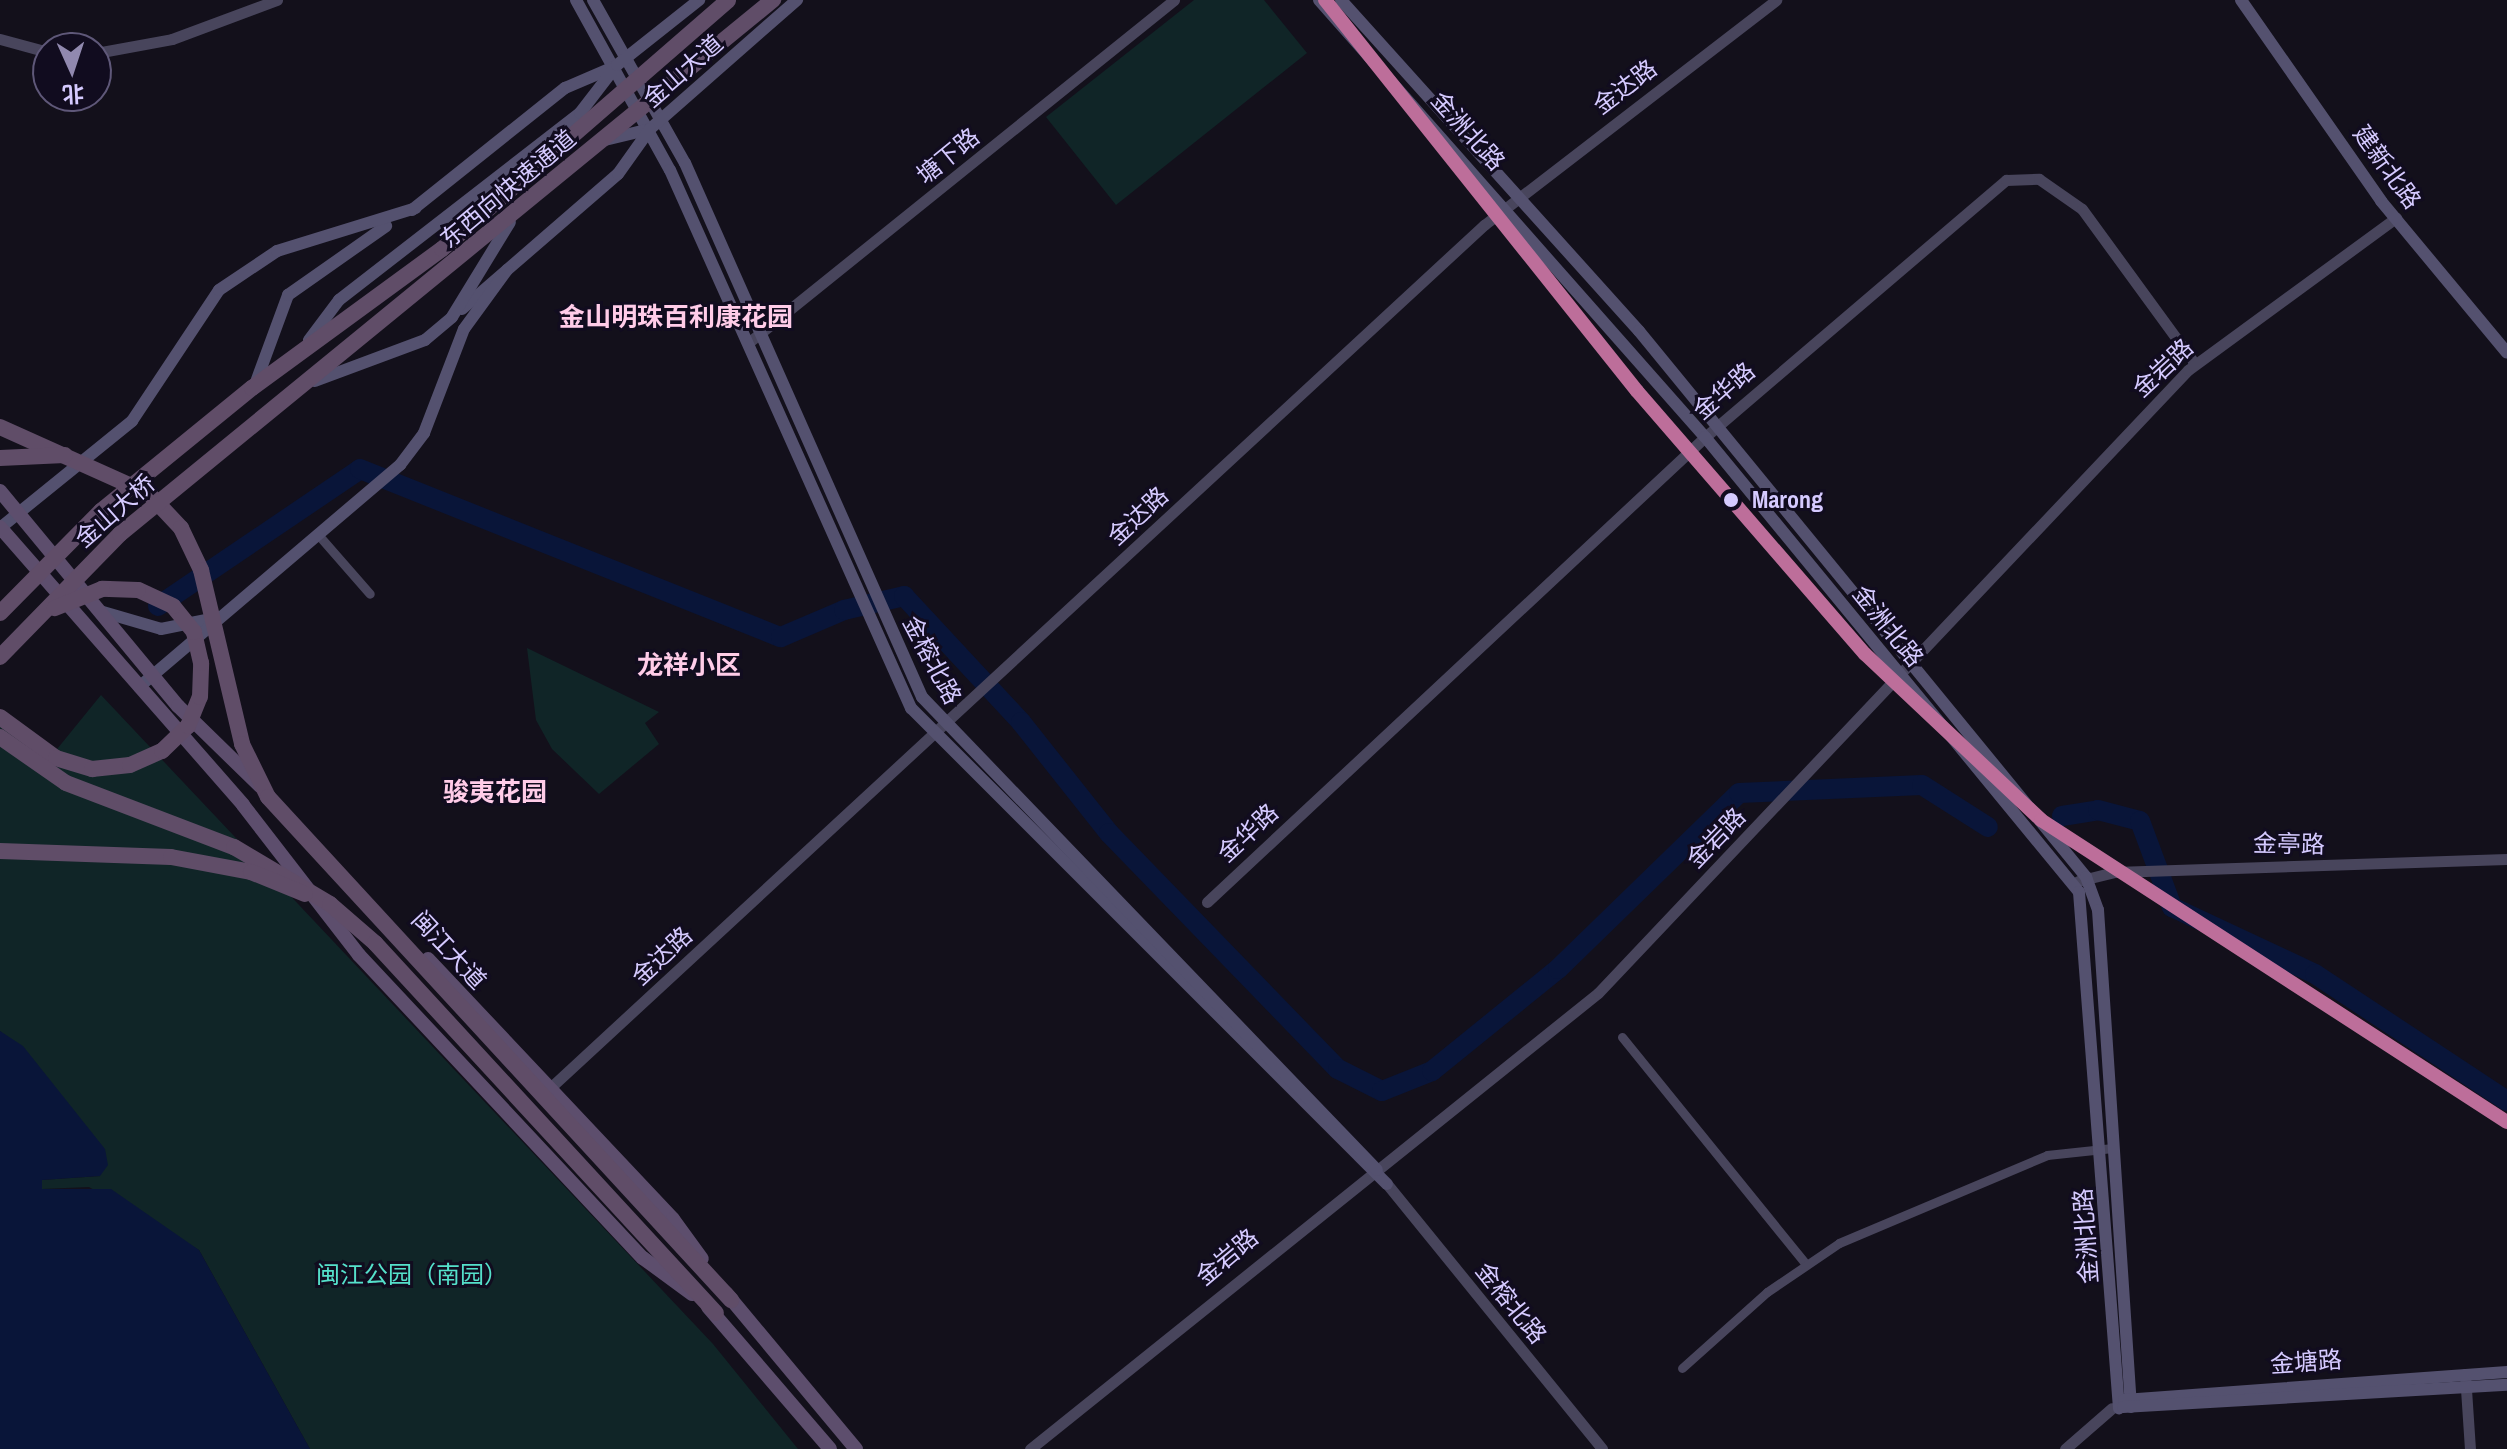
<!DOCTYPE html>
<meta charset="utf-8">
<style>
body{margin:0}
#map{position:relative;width:2507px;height:1449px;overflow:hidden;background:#13101b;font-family:"Archivo Narrow","Noto Sans SC",sans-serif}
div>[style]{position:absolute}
.green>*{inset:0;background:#102527}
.water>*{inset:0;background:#091539}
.river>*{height:20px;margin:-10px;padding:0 10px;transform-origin:10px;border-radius:10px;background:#091539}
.minor>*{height:9px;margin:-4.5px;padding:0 4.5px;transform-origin:4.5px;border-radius:4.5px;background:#48455c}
.tertiary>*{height:11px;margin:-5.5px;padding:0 5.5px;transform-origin:5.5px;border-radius:5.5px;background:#48455c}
.secondary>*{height:12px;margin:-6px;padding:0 6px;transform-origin:6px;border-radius:6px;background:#54516f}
.primary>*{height:14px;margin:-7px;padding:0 7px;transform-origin:7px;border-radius:7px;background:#5d4e6d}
.trunk>*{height:16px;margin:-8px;padding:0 8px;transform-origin:8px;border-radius:8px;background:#604d68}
.metro-1>*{height:14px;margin:-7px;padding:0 7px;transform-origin:7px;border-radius:7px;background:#bd6e9a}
.dots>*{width:22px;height:22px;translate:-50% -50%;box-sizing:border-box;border:4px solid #110c1f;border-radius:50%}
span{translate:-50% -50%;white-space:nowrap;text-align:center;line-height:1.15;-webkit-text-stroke:6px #110c1f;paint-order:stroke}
.street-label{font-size:24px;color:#d5caff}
.stop-label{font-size:24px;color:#d5caff;font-weight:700}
.left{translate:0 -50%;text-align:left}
.park-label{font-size:24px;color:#55e0ca}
.neighbourhood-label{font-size:26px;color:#ffcce8;font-weight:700}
.north{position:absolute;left:32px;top:32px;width:80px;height:80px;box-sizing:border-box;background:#110c1f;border:2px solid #5f5879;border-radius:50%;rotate:177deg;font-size:22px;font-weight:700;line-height:32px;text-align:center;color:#d5caff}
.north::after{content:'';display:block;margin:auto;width:28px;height:36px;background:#9189af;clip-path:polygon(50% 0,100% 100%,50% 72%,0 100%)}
</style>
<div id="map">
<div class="green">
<div style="clip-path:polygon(1194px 0,1264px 0,1307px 53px,1116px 205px,1046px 117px)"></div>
<div style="clip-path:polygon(527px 648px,659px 712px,645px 723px,659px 744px,599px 794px,552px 749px,536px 720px)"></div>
<div style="clip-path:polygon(101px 695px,713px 1344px,798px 1449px,310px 1449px,199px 1250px,89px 1187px,42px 1189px,41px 1180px,100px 1176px,37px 1065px,0 1031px,0 714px,53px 754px)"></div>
</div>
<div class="water">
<div style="clip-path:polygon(0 1031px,23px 1046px,105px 1149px,108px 1165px,100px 1176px,42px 1180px,42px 1189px,111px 1189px,199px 1250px,310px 1449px,0 1449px)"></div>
</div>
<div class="river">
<div style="left:158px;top:606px;width:244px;rotate:-34.1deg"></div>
<div style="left:360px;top:469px;width:453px;rotate:21.8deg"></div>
<div style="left:781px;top:637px;width:69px;rotate:-23.2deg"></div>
<div style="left:844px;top:610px;width:62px;rotate:-13.1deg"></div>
<div style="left:904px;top:596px;width:172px;rotate:47.1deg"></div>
<div style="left:1021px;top:722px;width:142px;rotate:51.6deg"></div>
<div style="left:1109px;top:833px;width:329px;rotate:45.9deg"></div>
<div style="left:1338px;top:1069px;width:49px;rotate:26.6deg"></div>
<div style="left:1382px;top:1091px;width:54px;rotate:-21.8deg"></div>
<div style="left:1432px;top:1071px;width:162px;rotate:-39deg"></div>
<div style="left:1558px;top:969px;width:252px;rotate:-44.2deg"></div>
<div style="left:1739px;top:793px;width:183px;rotate:-2.5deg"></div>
<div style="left:1922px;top:785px;width:78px;rotate:32.5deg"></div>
<div style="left:2062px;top:816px;width:36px;rotate:-9deg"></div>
<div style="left:2098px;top:810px;width:43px;rotate:14.7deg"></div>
<div style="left:2140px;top:821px;width:92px;rotate:69.6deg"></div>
<div style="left:2172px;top:907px;width:158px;rotate:25.1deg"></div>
<div style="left:2315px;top:974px;width:230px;rotate:33.5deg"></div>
</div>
<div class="minor">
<div style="left:321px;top:538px;width:74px;rotate:48.8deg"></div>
<div style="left:1622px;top:1037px;width:291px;rotate:51deg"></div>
<div style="left:1682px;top:1368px;width:114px;rotate:-41.8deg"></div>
<div style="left:1767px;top:1292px;width:87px;rotate:-34.2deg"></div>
<div style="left:1839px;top:1243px;width:226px;rotate:-22.9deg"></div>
<div style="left:2047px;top:1155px;width:66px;rotate:-6.1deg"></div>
</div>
<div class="tertiary">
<div style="left:0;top:39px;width:50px;rotate:15.2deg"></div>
<div style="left:96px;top:53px;width:77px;rotate:-10.4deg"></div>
<div style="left:172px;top:39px;width:112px;rotate:-20.4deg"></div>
<div style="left:748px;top:343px;width:547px;rotate:-38.84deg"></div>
<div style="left:2078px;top:881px;width:38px;rotate:-14deg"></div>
<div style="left:2115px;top:872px;width:392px;rotate:-1.9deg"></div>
<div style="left:1207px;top:902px;width:681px;rotate:-43.04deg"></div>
<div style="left:1705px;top:437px;width:396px;rotate:-40.5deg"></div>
<div style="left:2006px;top:180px;width:33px;rotate:-2deg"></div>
<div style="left:2039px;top:179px;width:52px;rotate:34.9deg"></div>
<div style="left:2082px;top:209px;width:192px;rotate:53.9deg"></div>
<div style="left:550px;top:1088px;width:1272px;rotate:-42.74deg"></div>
<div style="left:1484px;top:225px;width:369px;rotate:-37.6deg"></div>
<div style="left:1387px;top:1184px;width:341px;rotate:50.9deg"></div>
<div style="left:2465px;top:1374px;width:75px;rotate:86.2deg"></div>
<div style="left:1030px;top:1449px;width:728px;rotate:-38.76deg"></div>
<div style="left:1598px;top:993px;width:858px;rotate:-46.56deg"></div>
<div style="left:2188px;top:370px;width:258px;rotate:-36.2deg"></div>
<div style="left:2065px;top:1449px;width:62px;rotate:-41.1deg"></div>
</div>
<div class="secondary">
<div style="left:576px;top:0;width:194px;rotate:61.1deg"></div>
<div style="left:670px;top:170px;width:590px;rotate:65.87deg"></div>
<div style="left:911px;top:708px;width:673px;rotate:45deg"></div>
<div style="left:593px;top:0;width:187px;rotate:60.6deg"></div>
<div style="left:685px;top:163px;width:584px;rotate:66.07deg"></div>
<div style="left:922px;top:697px;width:656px;rotate:46.11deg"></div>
<div style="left:1319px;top:0;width:583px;rotate:48.55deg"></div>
<div style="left:1705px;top:437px;width:589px;rotate:50.58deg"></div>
<div style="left:2079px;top:892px;width:518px;rotate:85.57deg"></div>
<div style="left:1341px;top:0;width:445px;rotate:48deg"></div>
<div style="left:1639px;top:331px;width:706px;rotate:50.69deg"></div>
<div style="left:2086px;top:877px;width:35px;rotate:70deg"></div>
<div style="left:2098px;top:910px;width:498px;rotate:86.2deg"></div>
<div style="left:2241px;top:0;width:245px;rotate:55.1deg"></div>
<div style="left:2381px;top:201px;width:197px;rotate:50.3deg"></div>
<div style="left:605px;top:140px;width:46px;rotate:-13.7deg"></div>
<div style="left:650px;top:129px;width:196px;rotate:-41.3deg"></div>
<div style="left:412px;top:210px;width:196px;rotate:-38.6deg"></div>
<div style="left:565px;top:88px;width:53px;rotate:-23.2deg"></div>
<div style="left:462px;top:309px;width:206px;rotate:-40.9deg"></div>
<div style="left:618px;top:174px;width:55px;rotate:-54.6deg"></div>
<div style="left:309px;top:340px;width:50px;rotate:-53.1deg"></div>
<div style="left:339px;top:300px;width:305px;rotate:-37.8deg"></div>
<div style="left:580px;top:113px;width:61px;rotate:-52.4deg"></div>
<div style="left:617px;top:65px;width:105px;rotate:-38.4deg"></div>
<div style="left:315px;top:381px;width:117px;rotate:-20.4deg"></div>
<div style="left:425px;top:340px;width:35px;rotate:-40deg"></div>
<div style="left:452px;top:317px;width:111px;rotate:-58.6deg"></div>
<div style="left:256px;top:382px;width:93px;rotate:-69.8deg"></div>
<div style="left:288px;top:295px;width:120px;rotate:-35.1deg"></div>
<div style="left:0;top:528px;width:170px;rotate:-39deg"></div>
<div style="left:132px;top:421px;width:157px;rotate:-56.4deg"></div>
<div style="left:219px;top:290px;width:70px;rotate:-33.9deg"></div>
<div style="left:277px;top:251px;width:145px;rotate:-17.2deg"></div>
<div style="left:103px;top:612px;width:60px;rotate:16.3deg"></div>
<div style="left:161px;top:629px;width:55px;rotate:-11.5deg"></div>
<div style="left:139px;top:687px;width:343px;rotate:-40.4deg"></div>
<div style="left:400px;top:465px;width:40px;rotate:-53deg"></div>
<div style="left:424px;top:433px;width:111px;rotate:-69deg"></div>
<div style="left:464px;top:329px;width:73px;rotate:-53.9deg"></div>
<div style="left:2124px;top:1400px;width:384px;rotate:-4.2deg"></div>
<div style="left:2123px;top:1407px;width:385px;rotate:-3.3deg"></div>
</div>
<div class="primary">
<div style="left:0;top:491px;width:279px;rotate:50.4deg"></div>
<div style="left:178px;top:706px;width:115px;rotate:44.3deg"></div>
<div style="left:0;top:527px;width:369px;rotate:48.8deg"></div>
<div style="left:243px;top:805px;width:190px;rotate:52.3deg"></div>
<div style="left:359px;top:955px;width:415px;rotate:46.9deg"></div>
<div style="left:643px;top:1258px;width:61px;rotate:36.3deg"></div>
<div style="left:428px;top:959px;width:357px;rotate:46.7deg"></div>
<div style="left:673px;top:1219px;width:49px;rotate:54.1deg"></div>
<div style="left:726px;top:1293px;width:203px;rotate:50.2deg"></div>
<div style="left:708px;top:1307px;width:187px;rotate:49.3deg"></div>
</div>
<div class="trunk">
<div style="left:0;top:427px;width:163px;rotate:24.2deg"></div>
<div style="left:149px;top:494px;width:47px;rotate:46.7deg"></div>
<div style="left:181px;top:528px;width:47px;rotate:64.5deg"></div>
<div style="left:201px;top:570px;width:179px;rotate:76.7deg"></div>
<div style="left:242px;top:744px;width:59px;rotate:63.9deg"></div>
<div style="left:268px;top:797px;width:684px;rotate:47.37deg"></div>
<div style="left:0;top:458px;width:65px;rotate:-2.6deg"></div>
<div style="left:0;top:613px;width:144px;rotate:-45.3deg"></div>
<div style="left:101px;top:511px;width:195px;rotate:-39.2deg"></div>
<div style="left:252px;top:388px;width:235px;rotate:-36.2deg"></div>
<div style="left:442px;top:249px;width:379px;rotate:-41deg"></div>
<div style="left:0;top:657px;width:172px;rotate:-45.7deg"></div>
<div style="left:120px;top:534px;width:844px;rotate:-39.28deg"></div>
<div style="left:0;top:717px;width:69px;rotate:36.2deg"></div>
<div style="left:56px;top:758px;width:38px;rotate:17deg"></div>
<div style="left:92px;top:769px;width:38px;rotate:-6deg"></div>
<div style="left:130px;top:765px;width:35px;rotate:-24deg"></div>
<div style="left:162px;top:751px;width:36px;rotate:-44deg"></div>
<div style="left:188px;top:726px;width:31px;rotate:-68deg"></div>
<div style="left:200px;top:697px;width:34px;rotate:-88deg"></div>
<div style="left:201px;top:663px;width:32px;rotate:-103deg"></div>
<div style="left:194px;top:632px;width:33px;rotate:-129deg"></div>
<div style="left:173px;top:606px;width:38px;rotate:-155deg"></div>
<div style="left:138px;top:590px;width:36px;rotate:-178deg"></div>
<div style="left:102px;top:589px;width:51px;rotate:158deg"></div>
<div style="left:0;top:737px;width:80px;rotate:34.9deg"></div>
<div style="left:66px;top:783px;width:180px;rotate:20.9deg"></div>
<div style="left:234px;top:847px;width:112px;rotate:30.7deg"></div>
<div style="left:330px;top:904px;width:60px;rotate:40.9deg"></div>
<div style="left:375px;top:943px;width:503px;rotate:47.34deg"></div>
<div style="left:0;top:851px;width:171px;rotate:2deg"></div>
<div style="left:171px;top:857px;width:81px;rotate:10.6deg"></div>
<div style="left:251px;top:872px;width:58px;rotate:22.2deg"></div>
</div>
<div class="metro-1">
<div style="left:1325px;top:0;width:500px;rotate:51.41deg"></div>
<div style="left:1637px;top:391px;width:348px;rotate:49.1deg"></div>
<div style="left:1865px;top:654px;width:242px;rotate:43.3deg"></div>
<div style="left:2041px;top:820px;width:555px;rotate:32.95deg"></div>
</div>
<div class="dots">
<div style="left:1731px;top:500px;background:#d5caff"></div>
</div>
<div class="street-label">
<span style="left:683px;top:71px;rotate:-41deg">金山大道</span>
<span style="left:1625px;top:87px;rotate:-37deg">金达路</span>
<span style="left:1468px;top:131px;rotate:48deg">金洲北路</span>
<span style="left:948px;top:156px;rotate:-39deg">塘下路</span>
<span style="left:2387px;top:167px;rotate:54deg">建新北路</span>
<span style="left:508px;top:189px;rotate:-40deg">东西向快速通道</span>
<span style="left:2163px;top:368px;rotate:-43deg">金岩路</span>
<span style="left:1724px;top:391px;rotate:-41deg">金华路</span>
<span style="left:115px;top:511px;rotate:-41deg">金山大桥</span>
<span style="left:1138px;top:516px;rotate:-43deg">金达路</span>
<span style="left:1888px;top:626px;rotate:51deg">金洲北路</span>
<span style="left:932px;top:660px;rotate:62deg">金榕北路</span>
<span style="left:1248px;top:833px;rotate:-43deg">金华路</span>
<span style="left:1716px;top:838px;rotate:-46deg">金岩路</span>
<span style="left:2289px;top:844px;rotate:1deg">金亭路</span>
<span style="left:449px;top:950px;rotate:47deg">闽江大道</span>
<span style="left:662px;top:956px;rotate:-43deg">金达路</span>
<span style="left:2086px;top:1236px;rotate:-94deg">金洲北路</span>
<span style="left:1227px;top:1257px;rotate:-40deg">金岩路</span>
<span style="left:1511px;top:1303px;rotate:51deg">金榕北路</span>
<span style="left:2306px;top:1362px;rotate:-4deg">金塘路</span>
</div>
<div class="stop-label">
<span class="left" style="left:1752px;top:500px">Marong</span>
</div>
<div class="park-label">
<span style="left:412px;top:1275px">闽江公园（南园）</span>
</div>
<div class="neighbourhood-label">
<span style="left:676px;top:317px">金山明珠百利康花园</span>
<span style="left:689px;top:665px">龙祥小区</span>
<span style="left:495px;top:792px">骏夷花园</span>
</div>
<div class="north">北</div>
</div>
